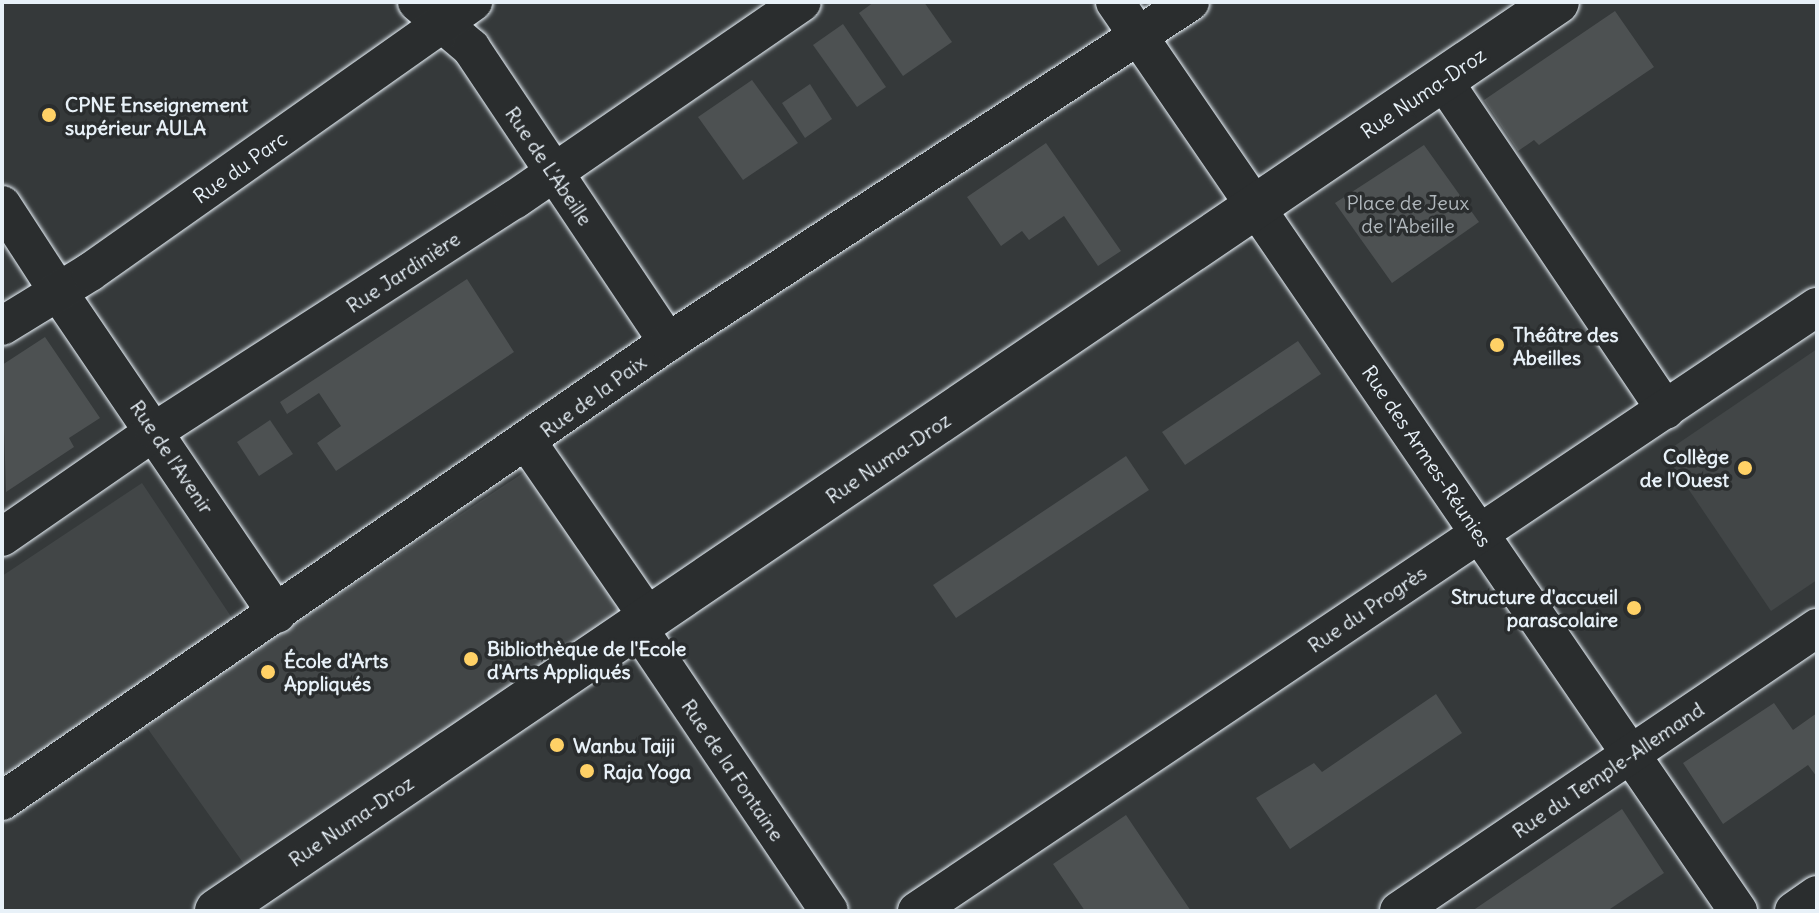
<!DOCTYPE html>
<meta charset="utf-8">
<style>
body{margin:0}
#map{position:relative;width:1819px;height:913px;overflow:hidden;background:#35393a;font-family:Delius,sans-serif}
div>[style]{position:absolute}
.built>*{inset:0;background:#424647}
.green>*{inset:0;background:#4d5152}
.roads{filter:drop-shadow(0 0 2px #e8f1f8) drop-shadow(0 0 2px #e8f1f8)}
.minor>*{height:38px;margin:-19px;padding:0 19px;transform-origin:19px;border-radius:19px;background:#2a2d2e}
.major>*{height:44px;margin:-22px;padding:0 22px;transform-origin:22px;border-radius:22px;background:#2a2d2e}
.dots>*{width:22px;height:22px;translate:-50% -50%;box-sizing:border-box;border:4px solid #2a2d2e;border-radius:50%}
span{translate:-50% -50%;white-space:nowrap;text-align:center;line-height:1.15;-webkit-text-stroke:7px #2a2d2e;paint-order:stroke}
.street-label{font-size:20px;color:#e8f1f8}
.poi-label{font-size:20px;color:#e8f1f8;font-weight:700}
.left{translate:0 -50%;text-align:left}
.right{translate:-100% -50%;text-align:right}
.park-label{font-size:20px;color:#b2b9be}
.frame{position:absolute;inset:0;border:4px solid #e8f1f8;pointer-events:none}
</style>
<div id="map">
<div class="built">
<div style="clip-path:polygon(1817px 349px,1817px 580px,1771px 611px,1664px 453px)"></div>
<div style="clip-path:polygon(526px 471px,624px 610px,249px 871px,123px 694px,2px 776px,2px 576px,142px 483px,254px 651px)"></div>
</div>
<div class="green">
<div style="clip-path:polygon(874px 2px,924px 2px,952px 42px,903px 76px,859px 13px)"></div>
<div style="clip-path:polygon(1615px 11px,1654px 67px,1539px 145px,1534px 140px,1518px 151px,1484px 100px)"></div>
<div style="clip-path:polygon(843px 24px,886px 87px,857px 107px,813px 45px)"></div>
<div style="clip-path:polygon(752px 80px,798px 143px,743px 180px,698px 117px)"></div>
<div style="clip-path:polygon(810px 84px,832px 119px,805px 138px,782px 103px)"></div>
<div style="clip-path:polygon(1046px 143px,1121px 251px,1098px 266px,1064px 216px,1029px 240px,1022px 231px,1001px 246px,967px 197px)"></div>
<div style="clip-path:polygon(1424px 145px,1479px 222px,1392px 283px,1335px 203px)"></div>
<div style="clip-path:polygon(467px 279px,514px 352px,336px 471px,317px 443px,341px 426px,319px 393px,287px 414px,280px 402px)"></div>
<div style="clip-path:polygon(45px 337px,100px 418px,69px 438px,74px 447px,6px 492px,2px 365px)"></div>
<div style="clip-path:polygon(1298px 341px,1321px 374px,1185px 465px,1162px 432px)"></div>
<div style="clip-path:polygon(270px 420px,293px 454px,259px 476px,237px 442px)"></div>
<div style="clip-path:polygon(1126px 456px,1149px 490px,956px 618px,933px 585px)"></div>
<div style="clip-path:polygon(1436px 694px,1462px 733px,1290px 849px,1256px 798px,1314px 763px,1322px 772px)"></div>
<div style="clip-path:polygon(1774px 703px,1793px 730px,1817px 713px,1817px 777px,1808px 765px,1723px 824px,1683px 763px)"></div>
<div style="clip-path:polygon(1622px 809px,1664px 873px,1607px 911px,1472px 911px)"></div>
<div style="clip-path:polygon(1126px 815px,1161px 867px,1191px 911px,1085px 911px,1053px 864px)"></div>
</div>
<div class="roads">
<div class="minor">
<div style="left:417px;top:2px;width:71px;rotate:40.4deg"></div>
<div style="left:471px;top:48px;width:354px;rotate:56.2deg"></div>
<div style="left:1115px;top:2px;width:1102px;rotate:55.57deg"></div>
<div style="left:1443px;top:80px;width:398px;rotate:56deg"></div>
<div style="left:2px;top:205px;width:92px;rotate:57deg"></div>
<div style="left:65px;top:302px;width:377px;rotate:55.8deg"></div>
<div style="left:2px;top:326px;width:103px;rotate:-31.5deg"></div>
<div style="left:90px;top:272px;width:469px;rotate:-35.2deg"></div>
<div style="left:528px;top:443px;width:215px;rotate:55.4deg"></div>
<div style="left:2px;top:537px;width:186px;rotate:-34.7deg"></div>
<div style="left:155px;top:431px;width:427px;rotate:-32.8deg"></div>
<div style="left:514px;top:200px;width:349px;rotate:-34.5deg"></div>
<div style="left:638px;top:628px;width:341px;rotate:56deg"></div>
<div style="left:2px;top:801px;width:809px;rotate:-34.57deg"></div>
<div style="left:668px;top:342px;width:623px;rotate:-33.08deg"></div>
<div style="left:917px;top:911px;width:1084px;rotate:-33.87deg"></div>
<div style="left:1399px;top:911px;width:505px;rotate:-34.1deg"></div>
<div style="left:1794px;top:911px;width:28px;rotate:-35deg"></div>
</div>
<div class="major">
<div style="left:217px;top:911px;width:1619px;rotate:-34.15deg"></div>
</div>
</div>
<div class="dots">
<div style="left:49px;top:115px;background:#ffd166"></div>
<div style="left:1497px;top:345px;background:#ffd166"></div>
<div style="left:1745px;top:468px;background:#ffd166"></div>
<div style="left:1634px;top:608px;background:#ffd166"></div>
<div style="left:471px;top:659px;background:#ffd166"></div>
<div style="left:268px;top:672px;background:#ffd166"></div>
<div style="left:557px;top:745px;background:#ffd166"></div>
<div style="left:587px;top:771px;background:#ffd166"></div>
</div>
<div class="street-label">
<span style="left:1423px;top:93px;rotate:-34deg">Rue Numa-Droz</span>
<span style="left:549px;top:166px;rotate:56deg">Rue de L'Abeille</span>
<span style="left:240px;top:167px;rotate:-35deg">Rue du Parc</span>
<span style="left:403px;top:272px;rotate:-33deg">Rue Jardinière</span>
<span style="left:593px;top:396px;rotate:-36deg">Rue de la Paix</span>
<span style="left:1427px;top:456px;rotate:56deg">Rue des Armes-Réunies</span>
<span style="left:172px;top:457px;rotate:56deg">Rue de l'Avenir</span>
<span style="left:888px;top:458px;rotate:-34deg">Rue Numa-Droz</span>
<span style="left:1367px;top:609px;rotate:-34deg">Rue du Progrès</span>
<span style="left:733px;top:770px;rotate:56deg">Rue de la Fontaine</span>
<span style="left:1608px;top:770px;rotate:-34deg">Rue du Temple-Allemand</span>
<span style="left:351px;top:821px;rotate:-34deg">Rue Numa-Droz</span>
</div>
<div class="poi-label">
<span class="left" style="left:65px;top:116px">CPNE Enseignement<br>supérieur AULA</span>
<span class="left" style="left:1513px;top:346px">Théâtre des<br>Abeilles</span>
<span class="right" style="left:1729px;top:468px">Collège<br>de l'Ouest</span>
<span class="right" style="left:1618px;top:608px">Structure d'accueil<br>parascolaire</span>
<span class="left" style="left:487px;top:660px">Bibliothèque de l'Ecole<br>d'Arts Appliqués</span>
<span class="left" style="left:284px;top:672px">École d'Arts<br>Appliqués</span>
<span class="left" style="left:573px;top:745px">Wanbu Taiji</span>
<span class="left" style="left:603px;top:771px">Raja Yoga</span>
</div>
<div class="park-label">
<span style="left:1408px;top:214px">Place de Jeux<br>de l'Abeille</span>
</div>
<div class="frame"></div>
</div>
